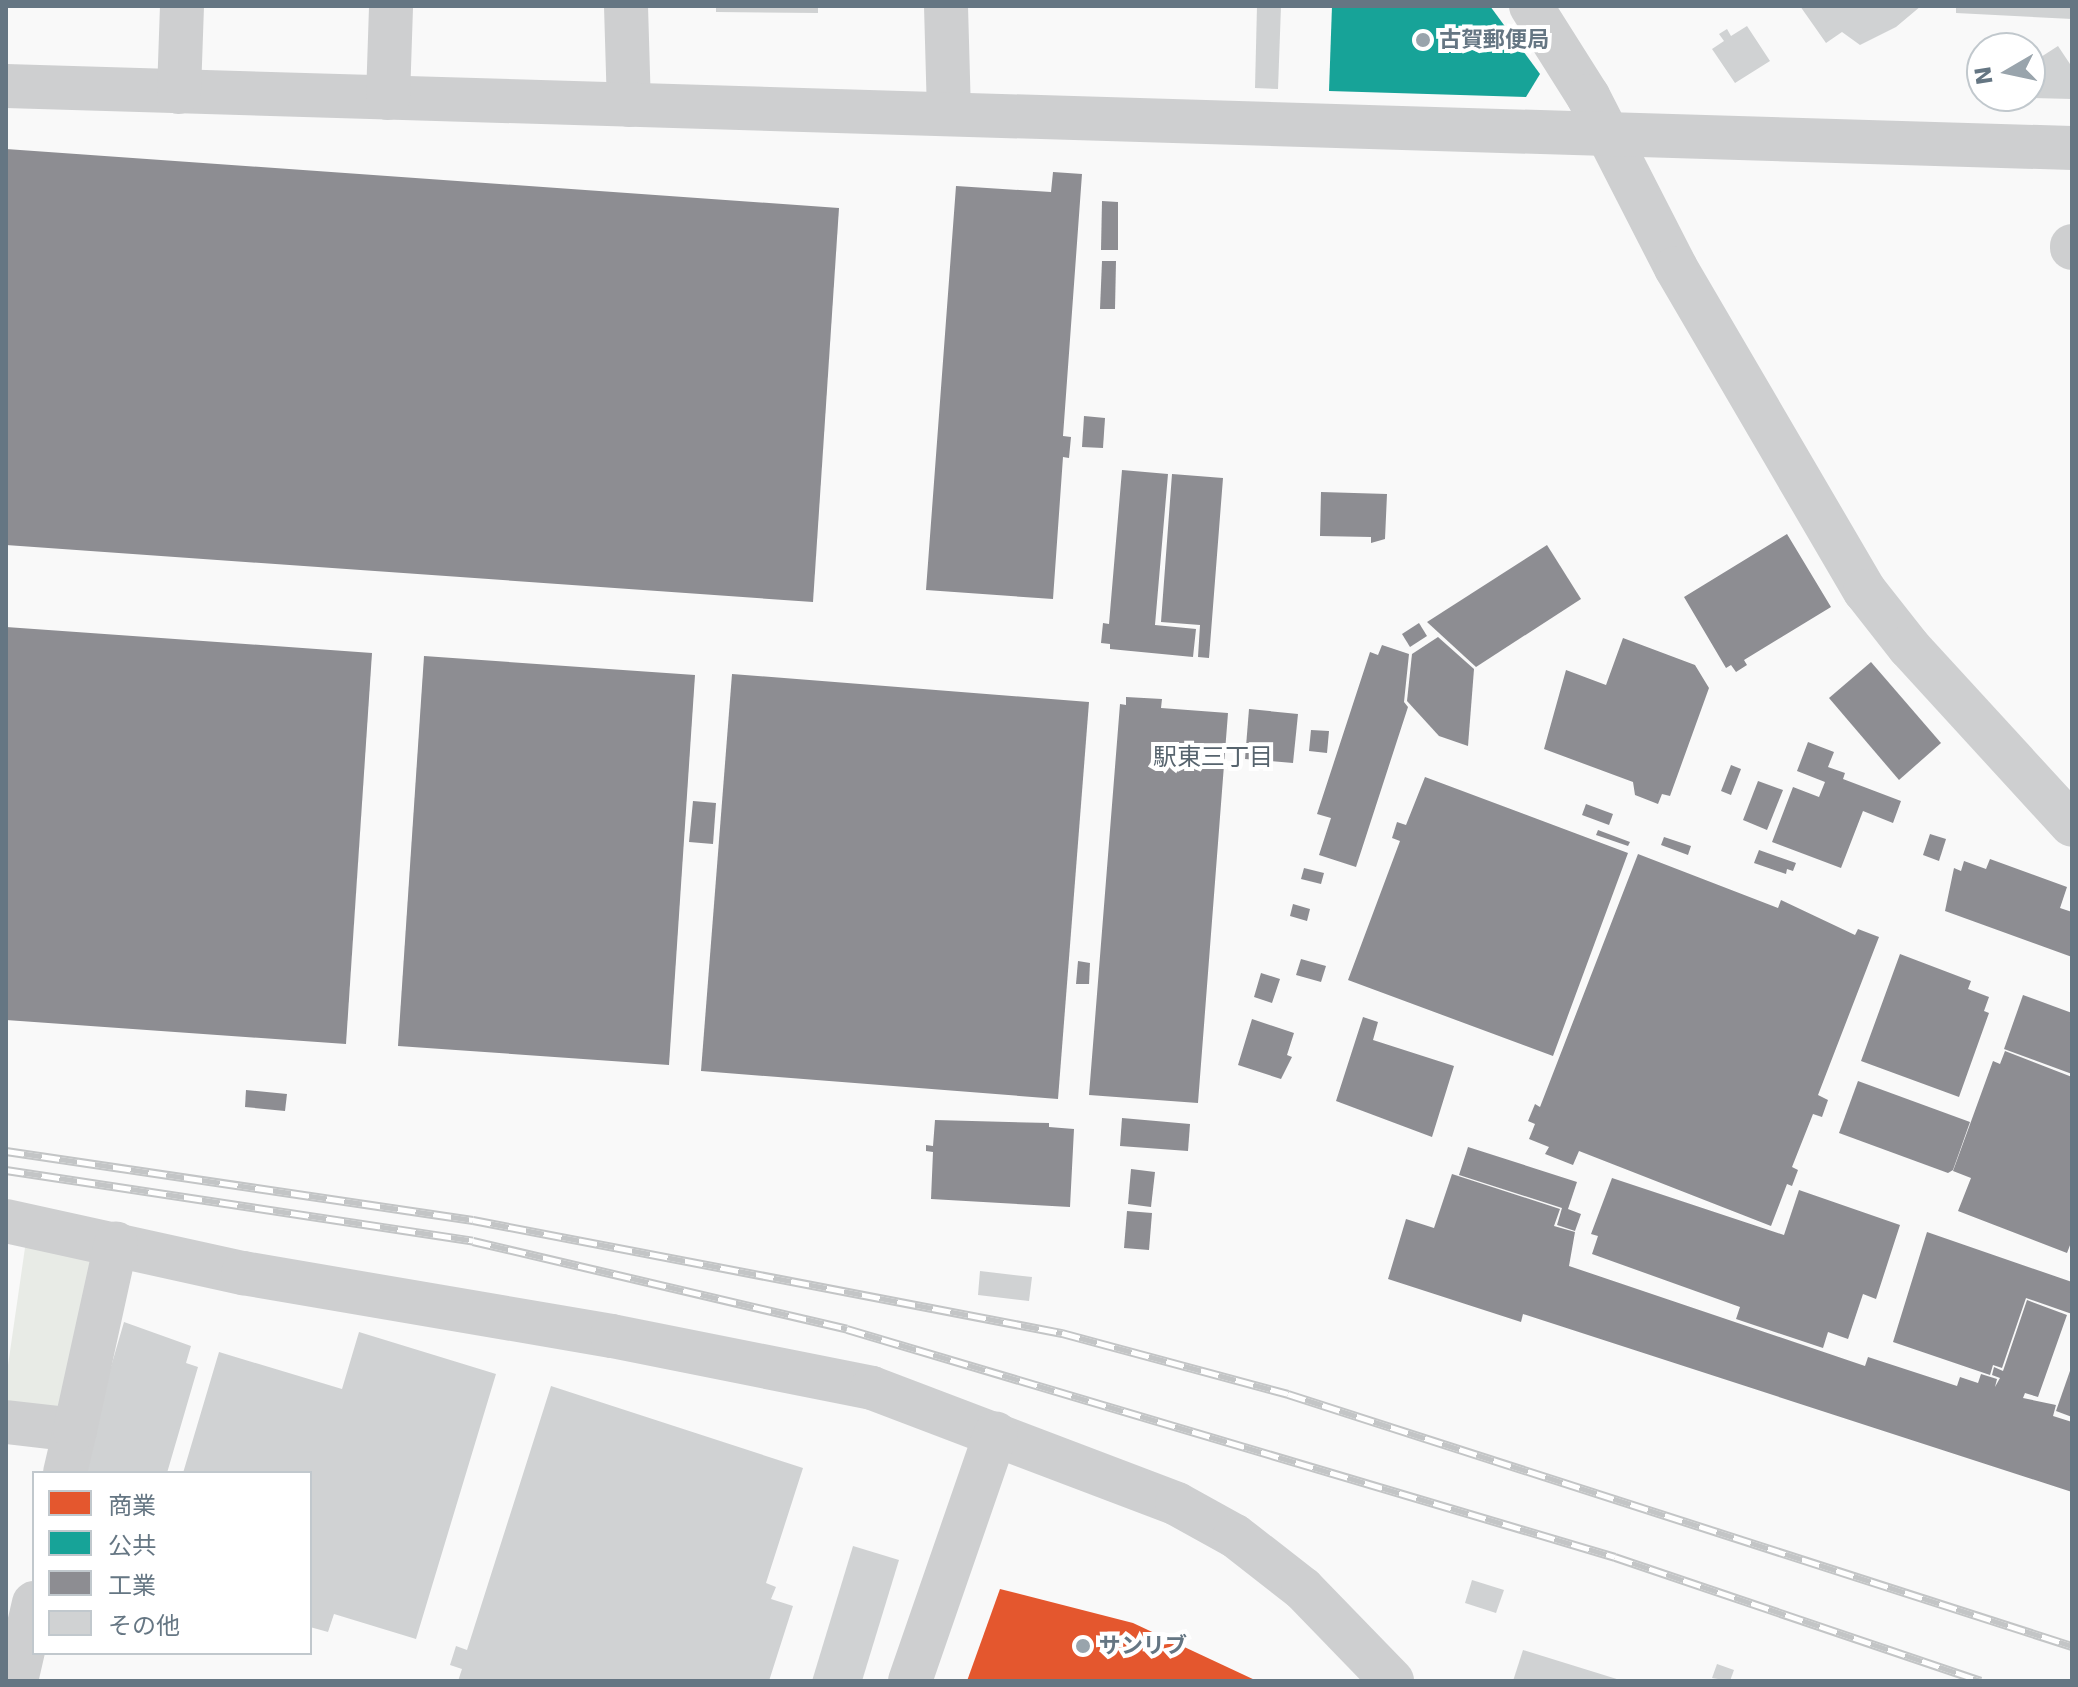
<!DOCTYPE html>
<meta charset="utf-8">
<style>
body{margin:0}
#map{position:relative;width:2078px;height:1687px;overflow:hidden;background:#f9f9f9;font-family:"DejaVu Sans","Noto Sans JP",sans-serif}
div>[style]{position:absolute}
.green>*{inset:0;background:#e8ebe6}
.shops>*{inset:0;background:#e4572e}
.public>*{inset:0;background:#17a398}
.industry>*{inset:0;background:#8d8d92}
.building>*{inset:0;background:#d0d2d3}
.minor>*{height:44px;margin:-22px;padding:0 22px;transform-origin:22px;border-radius:22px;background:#cecfd0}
.rail>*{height:9px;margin-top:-4.5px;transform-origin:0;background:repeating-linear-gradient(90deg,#fff 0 18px,#c3c5c6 0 36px);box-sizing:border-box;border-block:2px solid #c3c5c6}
.dots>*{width:22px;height:22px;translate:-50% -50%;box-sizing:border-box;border:4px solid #fff;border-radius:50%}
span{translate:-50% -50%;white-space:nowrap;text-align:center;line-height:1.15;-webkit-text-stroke:8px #fff;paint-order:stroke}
.poi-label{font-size:22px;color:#657683;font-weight:700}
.left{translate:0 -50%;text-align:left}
.neighbourhood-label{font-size:24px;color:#57646e}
.frame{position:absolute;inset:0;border:8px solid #657683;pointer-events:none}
.legend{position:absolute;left:32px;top:1471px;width:280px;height:184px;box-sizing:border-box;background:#fff;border:2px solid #c1c8cd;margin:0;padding:10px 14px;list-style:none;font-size:24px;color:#657683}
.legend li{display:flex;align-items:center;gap:16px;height:40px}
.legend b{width:40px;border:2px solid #c1c8cd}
.north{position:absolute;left:1966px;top:32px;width:80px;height:80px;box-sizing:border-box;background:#fff;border:2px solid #c1c8cd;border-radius:50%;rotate:261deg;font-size:22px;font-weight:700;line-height:32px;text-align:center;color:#657683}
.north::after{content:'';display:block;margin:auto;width:28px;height:36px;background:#99a4ac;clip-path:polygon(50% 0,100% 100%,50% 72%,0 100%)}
</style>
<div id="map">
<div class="green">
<div style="clip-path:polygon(26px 1241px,93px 1253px,65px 1416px,6px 1414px,6px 1379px)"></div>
</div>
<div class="shops">
<div style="clip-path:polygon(1000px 1589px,1133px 1623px,1257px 1681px,967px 1681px)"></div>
</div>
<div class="public">
<div style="clip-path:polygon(1332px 6px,1490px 6px,1540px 74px,1526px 97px,1329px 91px)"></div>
</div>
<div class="industry">
<div style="clip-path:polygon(6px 149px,839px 208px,813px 602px,6px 545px)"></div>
<div style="clip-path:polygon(1053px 172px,1082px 174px,1063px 436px,1071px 437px,1069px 458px,1063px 457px,1053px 599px,926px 590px,956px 186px,1051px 192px)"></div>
<div style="clip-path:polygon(1102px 201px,1118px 202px,1118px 250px,1101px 250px)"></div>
<div style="clip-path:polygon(1102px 261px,1116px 261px,1115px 309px,1100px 309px)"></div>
<div style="clip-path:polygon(1084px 416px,1105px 418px,1103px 448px,1082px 447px)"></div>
<div style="clip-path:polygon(1122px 470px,1168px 474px,1155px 625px,1196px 629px,1193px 657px,1110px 649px,1110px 644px,1101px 643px,1103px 623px,1109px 624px)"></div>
<div style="clip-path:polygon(1172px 474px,1223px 478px,1209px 658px,1198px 657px,1200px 625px,1161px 622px)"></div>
<div style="clip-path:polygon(1321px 492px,1387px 494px,1385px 539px,1371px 543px,1371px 537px,1320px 536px)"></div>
<div style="clip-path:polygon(1787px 534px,1831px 607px,1744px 660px,1747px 665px,1736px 672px,1731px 665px,1726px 668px,1684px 597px)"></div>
<div style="clip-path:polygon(1547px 545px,1581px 599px,1476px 667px,1427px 622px)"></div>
<div style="clip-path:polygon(1419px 623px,1427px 636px,1410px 647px,1402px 634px)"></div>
<div style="clip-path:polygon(6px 627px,372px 653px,346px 1044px,6px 1020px)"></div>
<div style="clip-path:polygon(1438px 637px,1474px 669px,1468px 746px,1439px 736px,1407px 701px,1412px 654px)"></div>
<div style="clip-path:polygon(1623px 638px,1695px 665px,1709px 688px,1670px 796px,1662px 794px,1658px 804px,1635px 795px,1633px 782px,1544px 749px,1566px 670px,1606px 685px)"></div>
<div style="clip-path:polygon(1382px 645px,1409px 654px,1404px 702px,1408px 707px,1356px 867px,1319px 855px,1331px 818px,1317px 814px,1370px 652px,1378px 655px)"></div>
<div style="clip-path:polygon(424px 656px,695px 675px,669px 1065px,398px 1046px)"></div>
<div style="clip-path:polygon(1871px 662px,1941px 743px,1899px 780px,1829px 698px)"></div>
<div style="clip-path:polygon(732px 674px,1089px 702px,1058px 1099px,701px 1071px)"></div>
<div style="clip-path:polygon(1126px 697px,1162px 699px,1161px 708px,1228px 713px,1198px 1103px,1089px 1095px,1120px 704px,1126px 705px)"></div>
<div style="clip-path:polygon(1249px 709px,1298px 714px,1293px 763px,1245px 759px)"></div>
<div style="clip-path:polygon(1311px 730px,1329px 731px,1327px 753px,1309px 751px)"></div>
<div style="clip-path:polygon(1808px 742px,1834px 752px,1828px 767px,1845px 773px,1843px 779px,1901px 801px,1893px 823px,1863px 811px,1841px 868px,1772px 842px,1793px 787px,1819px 797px,1825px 782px,1797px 771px)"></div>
<div style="clip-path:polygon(1731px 765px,1741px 769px,1731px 795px,1721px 791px)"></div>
<div style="clip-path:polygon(1425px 777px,1628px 853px,1553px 1056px,1348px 980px,1400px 841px,1392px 838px,1397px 822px,1406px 825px)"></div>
<div style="clip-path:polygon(1758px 781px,1783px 790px,1767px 830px,1743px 820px)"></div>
<div style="clip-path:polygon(693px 801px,716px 803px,713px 844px,689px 842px)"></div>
<div style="clip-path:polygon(1586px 804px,1613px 814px,1609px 825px,1582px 815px)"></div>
<div style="clip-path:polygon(1598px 830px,1630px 842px,1628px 846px,1596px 835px)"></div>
<div style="clip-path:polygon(1930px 834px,1946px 839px,1939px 861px,1923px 855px)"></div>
<div style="clip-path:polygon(1664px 837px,1691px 846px,1688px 855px,1661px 845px)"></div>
<div style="clip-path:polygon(1759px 850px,1796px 863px,1793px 871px,1787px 869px,1786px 874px,1754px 863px)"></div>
<div style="clip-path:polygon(1638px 854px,1778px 908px,1781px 900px,1855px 935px,1858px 929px,1879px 937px,1818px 1095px,1828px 1100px,1822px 1117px,1813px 1114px,1792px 1167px,1798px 1170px,1792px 1186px,1787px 1184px,1771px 1226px,1579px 1151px,1573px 1165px,1545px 1154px,1549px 1147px,1529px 1139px,1535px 1124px,1528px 1121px,1535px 1104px,1540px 1107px)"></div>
<div style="clip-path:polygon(1990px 859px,2067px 887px,2060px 908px,2072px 912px,2072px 957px,1945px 911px,1954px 868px,1961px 871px,1964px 861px,1986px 869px)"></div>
<div style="clip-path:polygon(1304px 868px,1324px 873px,1321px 884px,1301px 879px)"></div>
<div style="clip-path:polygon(1293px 904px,1310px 909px,1307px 921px,1290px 916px)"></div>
<div style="clip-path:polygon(1900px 954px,1971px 981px,1968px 989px,1989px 997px,1984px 1011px,1989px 1013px,1959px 1097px,1861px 1061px)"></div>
<div style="clip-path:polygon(1301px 959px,1326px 966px,1321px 982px,1296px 975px)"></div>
<div style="clip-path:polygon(1078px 961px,1090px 963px,1089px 984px,1076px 984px)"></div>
<div style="clip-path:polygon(1261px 973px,1280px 979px,1272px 1003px,1254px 997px)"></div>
<div style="clip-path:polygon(2023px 995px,2072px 1013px,2072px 1074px,2004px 1049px)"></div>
<div style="clip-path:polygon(1363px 1017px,1378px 1022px,1373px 1040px,1454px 1066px,1432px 1137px,1336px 1101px)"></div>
<div style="clip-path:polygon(1252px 1019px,1294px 1033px,1287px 1055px,1292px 1057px,1281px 1079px,1238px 1065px)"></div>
<div style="clip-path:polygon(2005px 1051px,2072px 1077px,2072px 1240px,2067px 1253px,1958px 1211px,1971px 1178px,1953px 1171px,1993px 1061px,2000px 1064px)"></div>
<div style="clip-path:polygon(1858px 1081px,1970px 1122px,1953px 1170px,1948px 1173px,1839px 1133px)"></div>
<div style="clip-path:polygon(246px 1090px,287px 1094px,285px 1111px,245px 1107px)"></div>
<div style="clip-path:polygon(1122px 1118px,1190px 1124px,1188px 1151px,1120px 1146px)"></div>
<div style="clip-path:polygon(935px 1120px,1049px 1123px,1049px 1127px,1074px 1129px,1070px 1207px,931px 1199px,933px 1152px,926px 1151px,926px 1145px,933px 1146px)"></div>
<div style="clip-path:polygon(1468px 1147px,1577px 1182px,1568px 1209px,1581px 1214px,1575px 1231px,1557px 1225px,1562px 1208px,1459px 1175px)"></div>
<div style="clip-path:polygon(1131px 1169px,1155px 1172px,1151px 1207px,1128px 1204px)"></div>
<div style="clip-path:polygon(1452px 1174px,1560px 1209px,1554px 1226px,1575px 1232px,1569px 1266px,1865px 1366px,1868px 1357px,1957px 1386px,1960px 1377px,1978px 1383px,1981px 1374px,1997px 1379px,1995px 1387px,2000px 1378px,1992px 1375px,1994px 1367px,2003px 1371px,2027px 1300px,2067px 1315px,2038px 1397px,2025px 1393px,2023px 1398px,2056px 1405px,2053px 1416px,2072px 1422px,2072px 1492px,1523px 1314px,1521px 1322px,1388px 1279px,1406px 1219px,1434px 1228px)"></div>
<div style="clip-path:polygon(1612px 1178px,1784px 1235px,1799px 1190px,1900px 1225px,1876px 1299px,1863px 1294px,1848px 1339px,1828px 1332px,1823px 1348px,1736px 1319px,1740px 1307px,1592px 1254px,1598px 1236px,1591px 1234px)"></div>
<div style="clip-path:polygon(1127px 1211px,1152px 1213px,1149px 1250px,1124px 1248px)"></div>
<div style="clip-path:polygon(1927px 1232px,2072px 1282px,2072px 1314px,2026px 1298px,2002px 1368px,1993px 1365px,1990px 1375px,1893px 1342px)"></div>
<div style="clip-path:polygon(2071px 1368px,2072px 1368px,2072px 1417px,2056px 1411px)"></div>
</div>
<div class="building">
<div style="clip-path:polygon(716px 6px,818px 6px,818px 13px,716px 12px)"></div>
<div style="clip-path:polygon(1257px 6px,1281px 6px,1278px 89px,1255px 88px)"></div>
<div style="clip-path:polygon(1800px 6px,1921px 6px,1896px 27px,1860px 45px,1842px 32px,1826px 43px)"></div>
<div style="clip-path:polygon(1956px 6px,2072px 6px,2072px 19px,1956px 13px)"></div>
<div style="clip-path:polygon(1747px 26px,1770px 61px,1735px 83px,1712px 49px,1724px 41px,1719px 34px,1727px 29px,1731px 36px)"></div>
<div style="clip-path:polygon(2058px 46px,2072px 67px,2072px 99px,2030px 98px,2030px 64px)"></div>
<div style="clip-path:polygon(980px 1271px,1032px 1277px,1029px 1301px,978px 1295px)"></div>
<div style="clip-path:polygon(124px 1322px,191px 1346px,186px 1363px,198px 1367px,167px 1473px,80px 1473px)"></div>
<div style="clip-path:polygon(359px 1332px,496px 1374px,416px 1639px,334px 1614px,328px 1632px,310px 1627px,310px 1473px,183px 1473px,219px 1352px,342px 1389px)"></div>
<div style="clip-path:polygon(551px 1386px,803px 1468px,766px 1583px,776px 1587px,771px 1599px,793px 1606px,769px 1681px,458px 1681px,462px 1669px,450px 1665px,456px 1646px,467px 1650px)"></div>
<div style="clip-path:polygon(853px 1546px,899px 1560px,862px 1681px,812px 1681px)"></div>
<div style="clip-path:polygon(1472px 1580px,1504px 1590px,1496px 1613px,1465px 1603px)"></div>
<div style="clip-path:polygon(1523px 1650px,1620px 1680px,1620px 1681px,1513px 1681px)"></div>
<div style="clip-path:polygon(1717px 1664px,1734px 1670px,1730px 1681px,1712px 1678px)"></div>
</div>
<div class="minor">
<div style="left:626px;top:6px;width:99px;rotate:88.3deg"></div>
<div style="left:946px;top:6px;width:107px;rotate:88.4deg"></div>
<div style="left:1531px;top:6px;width:107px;rotate:57.7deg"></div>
<div style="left:1588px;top:96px;width:193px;rotate:62.9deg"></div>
<div style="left:1676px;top:268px;width:374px;rotate:59.7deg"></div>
<div style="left:1865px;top:591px;width:71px;rotate:51.8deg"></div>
<div style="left:1909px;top:647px;width:241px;rotate:47.5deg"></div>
<div style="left:6px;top:86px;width:2067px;rotate:1.72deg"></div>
<div style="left:179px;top:92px;width:86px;rotate:-88deg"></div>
<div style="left:388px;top:98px;width:92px;rotate:-88.1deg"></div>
<div style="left:2072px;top:246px;width:2px;rotate:90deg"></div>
<div style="left:6px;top:1221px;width:243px;rotate:12.4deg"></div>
<div style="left:243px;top:1273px;width:374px;rotate:9.7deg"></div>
<div style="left:612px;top:1336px;width:265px;rotate:11.3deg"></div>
<div style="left:872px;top:1388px;width:326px;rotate:20.8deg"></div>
<div style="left:1177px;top:1504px;width:66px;rotate:28.9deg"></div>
<div style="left:1235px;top:1536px;width:86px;rotate:37.9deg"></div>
<div style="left:1303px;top:1589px;width:128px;rotate:45.9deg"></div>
<div style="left:6px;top:1422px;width:69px;rotate:6.6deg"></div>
<div style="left:75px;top:1430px;width:44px;rotate:103.1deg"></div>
<div style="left:75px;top:1430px;width:191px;rotate:-77.6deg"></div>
<div style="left:16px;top:1681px;width:80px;rotate:-77deg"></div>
<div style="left:910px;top:1681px;width:262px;rotate:-70.9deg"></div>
</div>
<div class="rail">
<div style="left:6px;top:1151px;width:472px;rotate:8.4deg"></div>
<div style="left:473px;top:1220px;width:600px;rotate:10.86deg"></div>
<div style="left:1062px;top:1333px;width:234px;rotate:15.1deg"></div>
<div style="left:1288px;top:1394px;width:824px;rotate:17.82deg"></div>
<div style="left:6px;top:1170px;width:472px;rotate:8.6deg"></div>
<div style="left:473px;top:1241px;width:384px;rotate:13.2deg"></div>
<div style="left:847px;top:1329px;width:801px;rotate:16.53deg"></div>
<div style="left:1615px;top:1557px;width:386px;rotate:18.7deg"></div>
</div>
<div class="dots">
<div style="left:1423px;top:40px;background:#99a4ac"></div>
<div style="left:1083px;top:1646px;background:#99a4ac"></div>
</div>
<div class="poi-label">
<span class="left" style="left:1439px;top:40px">古賀郵便局</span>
<span class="left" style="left:1099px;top:1646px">サンリブ</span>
</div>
<div class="neighbourhood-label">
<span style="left:1213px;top:758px">駅東三丁目</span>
</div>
<div class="frame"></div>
<ul class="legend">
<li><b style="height:22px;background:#e4572e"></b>商業</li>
<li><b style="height:22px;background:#17a398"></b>公共</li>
<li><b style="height:22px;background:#8d8d92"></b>工業</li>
<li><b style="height:22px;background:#d0d2d3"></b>その他</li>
</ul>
<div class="north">N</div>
</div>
